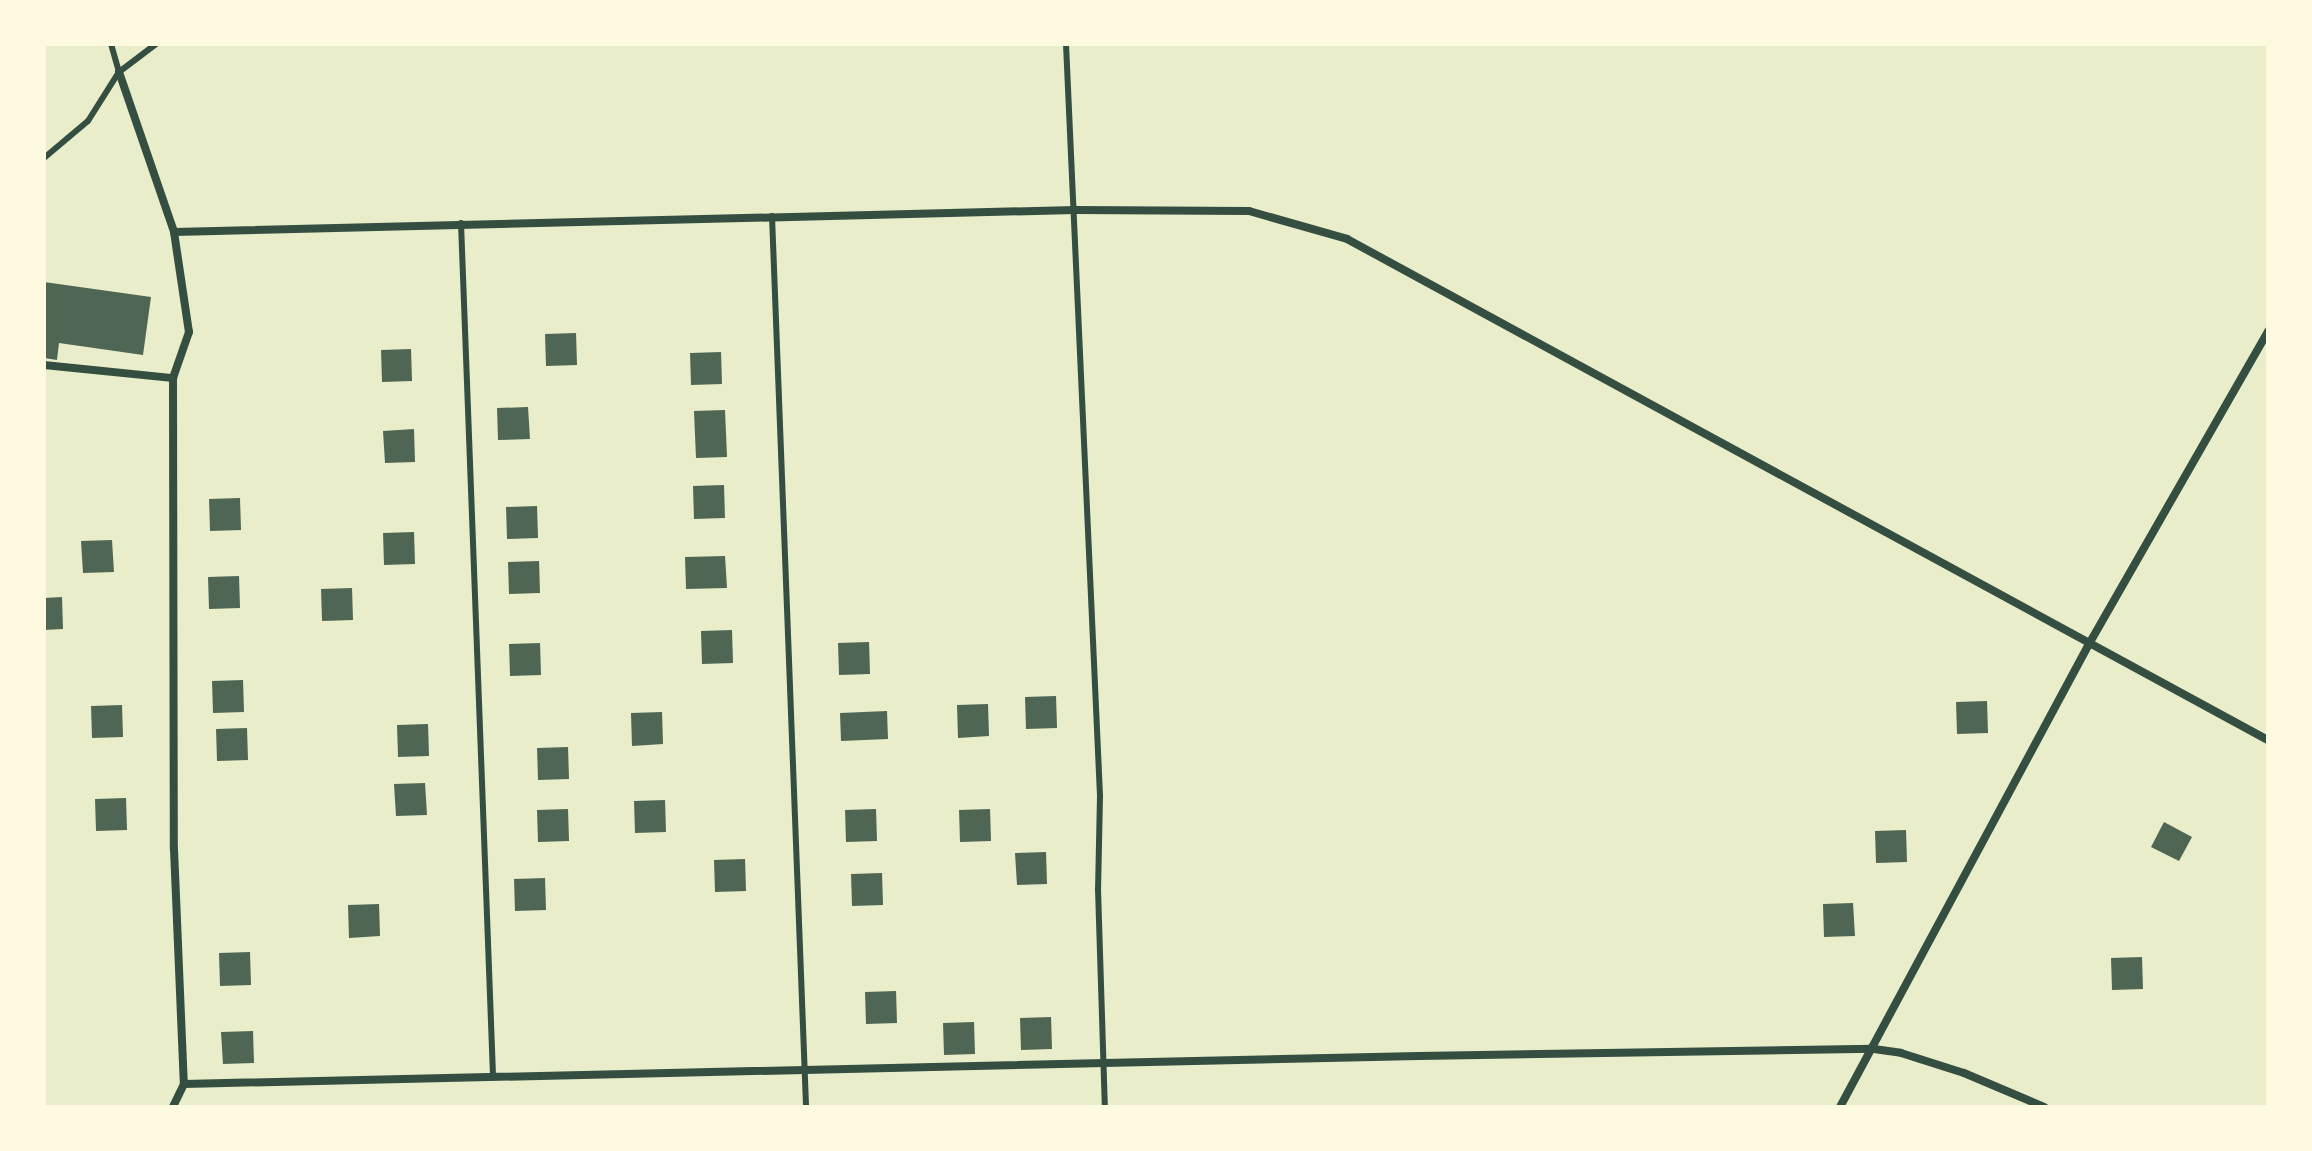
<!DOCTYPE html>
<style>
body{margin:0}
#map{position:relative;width:2312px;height:1151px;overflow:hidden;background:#e9edc9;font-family:"Libre Baskerville",serif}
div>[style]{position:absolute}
.building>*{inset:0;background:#4f6655}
.service>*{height:6px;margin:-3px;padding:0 3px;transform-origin:3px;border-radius:3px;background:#344e41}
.minor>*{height:8px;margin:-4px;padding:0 4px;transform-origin:4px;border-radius:4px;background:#344e41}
span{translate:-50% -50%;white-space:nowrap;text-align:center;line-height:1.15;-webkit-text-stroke:7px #fefae0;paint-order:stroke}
.frame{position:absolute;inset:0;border:46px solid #fefae0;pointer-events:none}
</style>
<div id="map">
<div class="building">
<div style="clip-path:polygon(44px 282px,151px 297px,143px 355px,59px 343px,57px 360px,44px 358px)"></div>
<div style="clip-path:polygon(576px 333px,577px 365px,546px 366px,545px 334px)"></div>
<div style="clip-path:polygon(411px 349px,412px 381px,382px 382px,381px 350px)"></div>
<div style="clip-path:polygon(721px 352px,722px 384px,691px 385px,690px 353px)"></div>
<div style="clip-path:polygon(528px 407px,530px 439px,498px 440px,497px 408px)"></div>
<div style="clip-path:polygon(725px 410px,727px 457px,696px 458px,694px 411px)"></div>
<div style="clip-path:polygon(414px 429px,415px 462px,385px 463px,383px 431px)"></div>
<div style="clip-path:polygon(724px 485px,725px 518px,694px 519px,693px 486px)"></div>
<div style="clip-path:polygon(240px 498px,241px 530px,210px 531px,209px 499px)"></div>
<div style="clip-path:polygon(537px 506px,538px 538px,507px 539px,506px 507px)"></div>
<div style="clip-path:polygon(414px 532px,415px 564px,384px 565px,383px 533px)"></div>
<div style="clip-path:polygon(112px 540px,114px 572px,83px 573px,81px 541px)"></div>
<div style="clip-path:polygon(725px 556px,727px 588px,686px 589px,685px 557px)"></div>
<div style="clip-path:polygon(539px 561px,540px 593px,509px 594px,508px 562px)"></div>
<div style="clip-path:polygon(239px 576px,240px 608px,209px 609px,208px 577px)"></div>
<div style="clip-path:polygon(352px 588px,353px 620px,322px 621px,321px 589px)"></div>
<div style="clip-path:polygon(62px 597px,63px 629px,44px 630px,44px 598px)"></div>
<div style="clip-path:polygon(732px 630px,733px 663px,702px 664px,701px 631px)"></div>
<div style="clip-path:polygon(869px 642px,870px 674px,839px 675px,838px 643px)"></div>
<div style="clip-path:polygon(540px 643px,541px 675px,510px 676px,509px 644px)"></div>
<div style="clip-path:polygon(243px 680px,244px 712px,213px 713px,212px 681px)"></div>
<div style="clip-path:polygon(1056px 696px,1057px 728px,1026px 729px,1025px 697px)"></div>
<div style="clip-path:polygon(1987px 701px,1988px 733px,1957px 734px,1956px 702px)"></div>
<div style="clip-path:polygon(988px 704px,989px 736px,958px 738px,957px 705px)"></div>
<div style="clip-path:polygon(122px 705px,123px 737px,92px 738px,91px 706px)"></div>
<div style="clip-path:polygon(887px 711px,888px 739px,841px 741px,840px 713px)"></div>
<div style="clip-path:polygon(662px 712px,663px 744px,632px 746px,631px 713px)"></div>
<div style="clip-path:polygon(428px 724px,429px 756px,398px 757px,397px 725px)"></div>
<div style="clip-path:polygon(247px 728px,248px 760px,217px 761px,216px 729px)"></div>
<div style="clip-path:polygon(568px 747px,569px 779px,538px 780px,537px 748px)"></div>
<div style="clip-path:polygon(425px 783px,427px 815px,396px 816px,394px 784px)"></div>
<div style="clip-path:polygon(126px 798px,127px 830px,96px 831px,95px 799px)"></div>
<div style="clip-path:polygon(665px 800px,666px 832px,635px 833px,634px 801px)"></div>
<div style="clip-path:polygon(568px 809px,569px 841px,538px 842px,537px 810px)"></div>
<div style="clip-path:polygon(876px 809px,877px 841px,846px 842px,845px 810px)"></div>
<div style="clip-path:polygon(990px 809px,991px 841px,960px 842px,959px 810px)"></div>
<div style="clip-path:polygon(2164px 822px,2192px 837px,2179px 861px,2151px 847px)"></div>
<div style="clip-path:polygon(1906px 830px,1907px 862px,1876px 863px,1875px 831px)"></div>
<div style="clip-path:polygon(1046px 852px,1047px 884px,1017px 885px,1015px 853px)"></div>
<div style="clip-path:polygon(745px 859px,746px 891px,715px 892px,714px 860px)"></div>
<div style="clip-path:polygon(882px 873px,883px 905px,852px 906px,851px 874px)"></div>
<div style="clip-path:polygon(545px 878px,546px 910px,515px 911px,514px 879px)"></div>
<div style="clip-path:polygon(1853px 903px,1855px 936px,1824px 937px,1823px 904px)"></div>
<div style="clip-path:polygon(379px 904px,380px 936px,349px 938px,348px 905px)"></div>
<div style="clip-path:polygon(250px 952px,251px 985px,220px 986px,219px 953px)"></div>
<div style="clip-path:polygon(2142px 957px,2143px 989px,2112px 990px,2111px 958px)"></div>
<div style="clip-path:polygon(896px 991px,897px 1023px,866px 1024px,865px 992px)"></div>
<div style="clip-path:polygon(1051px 1017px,1052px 1049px,1021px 1050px,1020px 1018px)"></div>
<div style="clip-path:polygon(974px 1022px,975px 1054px,944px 1055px,943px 1023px)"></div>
<div style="clip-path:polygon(253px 1031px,254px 1063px,223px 1064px,221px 1032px)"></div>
</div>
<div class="service">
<div style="left:111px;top:44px;width:29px;rotate:74deg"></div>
<div style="left:1066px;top:44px;width:753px;rotate:87.41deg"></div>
<div style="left:1100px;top:796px;width:93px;rotate:91.2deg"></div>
<div style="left:1098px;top:889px;width:218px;rotate:88.2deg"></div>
<div style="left:44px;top:158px;width:57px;rotate:-40.1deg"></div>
<div style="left:88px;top:121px;width:58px;rotate:-57.7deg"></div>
<div style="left:119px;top:72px;width:46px;rotate:-37.1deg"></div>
<div style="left:772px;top:216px;width:892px;rotate:87.81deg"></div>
<div style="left:461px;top:223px;width:855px;rotate:87.85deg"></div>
</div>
<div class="minor">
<div style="left:119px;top:72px;width:169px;rotate:71deg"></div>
<div style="left:174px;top:232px;width:101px;rotate:81.5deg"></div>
<div style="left:189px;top:332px;width:49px;rotate:109.2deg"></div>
<div style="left:173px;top:378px;width:471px;rotate:89.9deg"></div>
<div style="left:174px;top:849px;width:235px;rotate:87.6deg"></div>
<div style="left:184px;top:1084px;width:25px;rotate:116deg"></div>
<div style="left:174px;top:232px;width:901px;rotate:-1.4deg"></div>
<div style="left:1075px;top:210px;width:174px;rotate:0.3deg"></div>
<div style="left:1249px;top:211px;width:102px;rotate:15.9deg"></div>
<div style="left:1347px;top:239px;width:1048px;rotate:28.55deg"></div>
<div style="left:44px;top:365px;width:130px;rotate:5.8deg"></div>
<div style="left:184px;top:1084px;width:1235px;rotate:-1.3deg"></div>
<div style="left:1419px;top:1056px;width:455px;rotate:-0.9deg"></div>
<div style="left:1874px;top:1049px;width:27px;rotate:8deg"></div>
<div style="left:1901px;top:1053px;width:66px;rotate:17.6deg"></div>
<div style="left:1964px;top:1073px;width:87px;rotate:23deg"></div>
<div style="left:1840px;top:1107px;width:526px;rotate:-61.73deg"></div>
<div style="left:2089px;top:644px;width:361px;rotate:-60.2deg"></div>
</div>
<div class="frame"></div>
</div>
